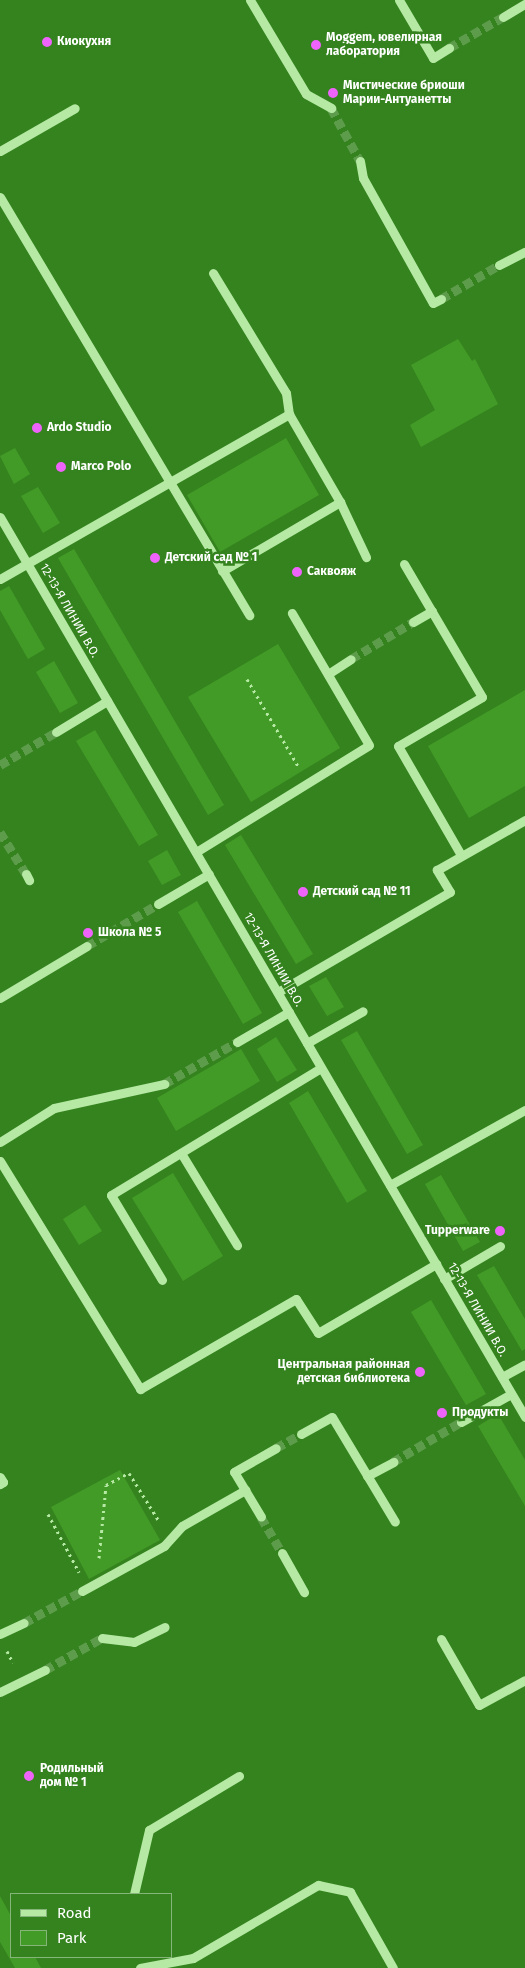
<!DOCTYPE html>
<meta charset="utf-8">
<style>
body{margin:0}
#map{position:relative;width:525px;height:1968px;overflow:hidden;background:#34831e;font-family:"Fira Sans",sans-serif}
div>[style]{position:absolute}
.green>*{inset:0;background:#439b27}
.minor-tunnel>*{height:9px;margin-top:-4.5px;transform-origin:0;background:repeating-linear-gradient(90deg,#5d9c4b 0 9px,transparent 0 13.5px)}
.path>*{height:3px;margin-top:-1.5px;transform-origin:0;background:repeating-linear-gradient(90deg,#b5e9a4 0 2.5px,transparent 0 6.5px)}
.minor>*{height:9px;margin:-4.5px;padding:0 4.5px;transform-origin:4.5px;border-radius:4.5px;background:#b5e9a4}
.dots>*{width:14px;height:14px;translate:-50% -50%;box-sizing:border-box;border:2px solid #34831e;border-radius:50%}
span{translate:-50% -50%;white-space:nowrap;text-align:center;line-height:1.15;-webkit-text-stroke:5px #34831e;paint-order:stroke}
.poi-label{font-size:12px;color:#fff;font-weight:700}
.left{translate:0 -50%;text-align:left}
.right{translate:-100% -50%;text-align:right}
.street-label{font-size:12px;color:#fff}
.legend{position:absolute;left:10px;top:1893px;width:162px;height:65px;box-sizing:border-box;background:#34831e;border:1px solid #85b578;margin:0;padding:6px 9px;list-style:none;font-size:15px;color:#fff}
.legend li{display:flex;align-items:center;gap:10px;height:25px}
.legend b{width:25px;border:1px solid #85b578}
</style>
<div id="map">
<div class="green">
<div style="clip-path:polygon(458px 339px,472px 361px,475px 359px,498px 404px,421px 447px,410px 425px,435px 410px,411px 365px)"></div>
<div style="clip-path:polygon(286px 438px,319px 495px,220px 552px,187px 495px)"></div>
<div style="clip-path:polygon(15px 448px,30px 474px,14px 484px,0 456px)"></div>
<div style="clip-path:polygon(38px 487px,60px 523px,43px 533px,21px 496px)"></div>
<div style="clip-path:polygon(74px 549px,224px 805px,208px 815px,58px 558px)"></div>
<div style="clip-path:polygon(9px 586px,45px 649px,28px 659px,0 610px,0 591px)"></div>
<div style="clip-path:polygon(278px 644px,340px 748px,251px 802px,188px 697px)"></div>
<div style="clip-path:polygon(54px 661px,78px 703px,60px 713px,36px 672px)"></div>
<div style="clip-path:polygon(525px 690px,525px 786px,469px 818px,428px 746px)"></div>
<div style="clip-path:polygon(95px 730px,158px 835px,139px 846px,76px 741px)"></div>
<div style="clip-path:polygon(241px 835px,313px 954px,296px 964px,225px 845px)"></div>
<div style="clip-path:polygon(167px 850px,181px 875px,162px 885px,148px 861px)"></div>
<div style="clip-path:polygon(197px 901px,262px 1013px,243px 1024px,178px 912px)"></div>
<div style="clip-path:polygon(326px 977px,344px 1007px,327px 1016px,309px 986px)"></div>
<div style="clip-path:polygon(357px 1031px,423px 1145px,407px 1154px,341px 1040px)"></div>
<div style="clip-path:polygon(276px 1037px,297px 1070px,277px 1082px,257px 1049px)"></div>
<div style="clip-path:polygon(241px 1049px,260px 1081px,176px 1131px,157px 1098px)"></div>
<div style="clip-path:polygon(308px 1091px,367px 1191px,347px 1203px,289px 1103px)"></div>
<div style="clip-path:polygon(173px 1173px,223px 1256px,183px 1281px,132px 1198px)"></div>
<div style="clip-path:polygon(441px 1175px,480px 1242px,463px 1251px,425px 1184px)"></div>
<div style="clip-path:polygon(85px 1205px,102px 1231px,79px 1245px,63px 1219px)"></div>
<div style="clip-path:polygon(494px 1266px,525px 1319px,525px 1349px,522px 1351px,477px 1275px)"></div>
<div style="clip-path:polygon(431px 1300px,486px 1394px,466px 1405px,411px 1312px)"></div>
<div style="clip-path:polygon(498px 1414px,525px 1460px,525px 1506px,478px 1426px)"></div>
<div style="clip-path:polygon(120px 1470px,160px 1540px,89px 1579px,51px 1507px)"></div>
<div style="clip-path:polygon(0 1896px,11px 1916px,11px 1957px,35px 1957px,41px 1968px,15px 1968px,0 1942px)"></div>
</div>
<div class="minor-tunnel">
<div style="left:449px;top:48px;width:62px;rotate:-29.9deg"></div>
<div style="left:331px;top:108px;width:60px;rotate:61.3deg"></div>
<div style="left:441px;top:299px;width:67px;rotate:-30.4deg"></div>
<div style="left:351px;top:659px;width:72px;rotate:-30.8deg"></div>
<div style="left:0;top:765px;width:65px;rotate:-30.5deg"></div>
<div style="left:0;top:832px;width:49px;rotate:58.2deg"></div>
<div style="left:87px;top:946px;width:82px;rotate:-30.6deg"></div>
<div style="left:164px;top:1084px;width:84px;rotate:-29.9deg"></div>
<div style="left:276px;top:1448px;width:29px;rotate:-29deg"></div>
<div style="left:393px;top:1462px;width:79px;rotate:-30.5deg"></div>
<div style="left:261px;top:1517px;width:42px;rotate:59.7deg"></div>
<div style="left:24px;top:1623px;width:66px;rotate:-28.9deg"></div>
<div style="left:45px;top:1670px;width:65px;rotate:-29.3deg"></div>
</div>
<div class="path">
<div style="left:247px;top:679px;width:101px;rotate:59.6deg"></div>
<div style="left:48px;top:1514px;width:66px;rotate:61.9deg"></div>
<div style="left:99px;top:1558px;width:73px;rotate:-84.5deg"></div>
<div style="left:106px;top:1485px;width:26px;rotate:-28deg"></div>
<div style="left:129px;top:1473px;width:57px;rotate:58deg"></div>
<div style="left:7px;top:1651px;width:13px;rotate:63deg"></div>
</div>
<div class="minor">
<div style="left:250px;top:0;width:109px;rotate:59.2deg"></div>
<div style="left:306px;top:94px;width:29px;rotate:29deg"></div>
<div style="left:399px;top:0;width:67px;rotate:59.6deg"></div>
<div style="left:433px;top:58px;width:19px;rotate:-32deg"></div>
<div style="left:503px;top:17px;width:26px;rotate:-31deg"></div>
<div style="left:0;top:151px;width:86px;rotate:-29.8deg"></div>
<div style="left:360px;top:161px;width:17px;rotate:80deg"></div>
<div style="left:363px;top:178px;width:143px;rotate:60.8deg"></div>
<div style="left:433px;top:303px;width:9px;rotate:-27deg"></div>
<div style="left:0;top:197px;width:487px;rotate:59.2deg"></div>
<div style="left:499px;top:265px;width:29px;rotate:-27deg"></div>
<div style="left:213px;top:273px;width:140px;rotate:58.7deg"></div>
<div style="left:286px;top:393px;width:21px;rotate:82deg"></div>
<div style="left:0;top:517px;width:1042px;rotate:59.74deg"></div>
<div style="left:404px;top:564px;width:154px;rotate:59.6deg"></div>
<div style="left:482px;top:697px;width:97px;rotate:149.7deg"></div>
<div style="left:398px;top:746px;width:126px;rotate:60deg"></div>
<div style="left:222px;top:571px;width:137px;rotate:-30.3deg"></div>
<div style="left:0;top:579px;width:333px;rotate:-29.7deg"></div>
<div style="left:289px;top:414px;width:102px;rotate:59.9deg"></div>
<div style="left:340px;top:502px;width:61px;rotate:64.7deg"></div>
<div style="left:413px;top:622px;width:22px;rotate:-30deg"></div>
<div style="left:328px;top:674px;width:27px;rotate:-33deg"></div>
<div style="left:56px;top:732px;width:60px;rotate:-31.3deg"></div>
<div style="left:196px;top:852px;width:203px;rotate:-31.7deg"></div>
<div style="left:369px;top:745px;width:153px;rotate:-120.3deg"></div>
<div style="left:26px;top:874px;width:7px;rotate:63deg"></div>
<div style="left:158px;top:904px;width:59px;rotate:-30.5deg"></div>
<div style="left:278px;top:992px;width:199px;rotate:-30.2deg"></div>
<div style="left:450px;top:892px;width:26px;rotate:-121deg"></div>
<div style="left:437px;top:870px;width:101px;rotate:-29.6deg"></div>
<div style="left:0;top:998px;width:101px;rotate:-30.9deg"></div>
<div style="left:237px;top:1042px;width:60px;rotate:-30deg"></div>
<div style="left:307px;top:1043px;width:64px;rotate:-29.7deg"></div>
<div style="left:0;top:1142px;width:64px;rotate:-32.2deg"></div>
<div style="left:54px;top:1108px;width:113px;rotate:-12.3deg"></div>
<div style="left:181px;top:1153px;width:108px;rotate:58.7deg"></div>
<div style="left:0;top:1161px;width:268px;rotate:58.4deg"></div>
<div style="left:140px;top:1389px;width:180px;rotate:-30deg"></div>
<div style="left:296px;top:1299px;width:40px;rotate:57.1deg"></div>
<div style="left:318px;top:1333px;width:137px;rotate:-30.3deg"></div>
<div style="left:390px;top:1185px;width:154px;rotate:-29.1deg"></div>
<div style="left:444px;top:1279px;width:65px;rotate:-30.5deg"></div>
<div style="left:162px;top:1280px;width:99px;rotate:-121deg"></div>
<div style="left:111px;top:1195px;width:245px;rotate:-31.2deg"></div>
<div style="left:502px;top:1377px;width:26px;rotate:-29deg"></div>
<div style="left:461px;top:1422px;width:57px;rotate:-29.2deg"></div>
<div style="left:301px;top:1434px;width:35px;rotate:-29deg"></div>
<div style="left:332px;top:1417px;width:122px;rotate:59deg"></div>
<div style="left:367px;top:1476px;width:30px;rotate:-28deg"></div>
<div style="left:0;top:1477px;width:6px;rotate:59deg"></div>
<div style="left:3px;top:1482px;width:4px;rotate:146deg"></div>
<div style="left:245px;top:1490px;width:31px;rotate:59deg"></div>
<div style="left:282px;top:1553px;width:45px;rotate:60.6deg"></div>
<div style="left:82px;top:1591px;width:94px;rotate:-28.8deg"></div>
<div style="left:164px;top:1546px;width:27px;rotate:-48deg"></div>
<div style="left:182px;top:1526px;width:73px;rotate:-29.7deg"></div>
<div style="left:245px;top:1490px;width:21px;rotate:-121deg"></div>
<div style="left:234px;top:1472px;width:48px;rotate:-29.7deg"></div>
<div style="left:0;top:1634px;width:26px;rotate:-25deg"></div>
<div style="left:102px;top:1638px;width:32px;rotate:7deg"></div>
<div style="left:134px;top:1642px;width:34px;rotate:-26deg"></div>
<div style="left:441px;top:1639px;width:76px;rotate:60.1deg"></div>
<div style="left:479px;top:1705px;width:52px;rotate:-28.5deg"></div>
<div style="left:0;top:1692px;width:50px;rotate:-26.1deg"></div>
<div style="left:134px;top:1894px;width:66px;rotate:-76.8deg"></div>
<div style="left:149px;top:1830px;width:105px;rotate:-31deg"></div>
<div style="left:140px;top:1968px;width:54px;rotate:-10.7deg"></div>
<div style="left:193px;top:1958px;width:145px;rotate:-30.3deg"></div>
<div style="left:318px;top:1885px;width:33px;rotate:12deg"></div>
<div style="left:350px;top:1892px;width:87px;rotate:60.5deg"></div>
</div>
<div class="dots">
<div style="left:47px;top:42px;background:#ee63f9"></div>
<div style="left:316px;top:45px;background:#ee63f9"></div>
<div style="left:333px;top:93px;background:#ee63f9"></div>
<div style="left:37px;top:428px;background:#ee63f9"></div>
<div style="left:61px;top:467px;background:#ee63f9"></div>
<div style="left:155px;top:558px;background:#ee63f9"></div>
<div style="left:297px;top:572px;background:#ee63f9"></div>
<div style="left:303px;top:892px;background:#ee63f9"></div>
<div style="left:88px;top:933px;background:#ee63f9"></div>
<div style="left:500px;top:1231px;background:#ee63f9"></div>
<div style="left:420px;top:1372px;background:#ee63f9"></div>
<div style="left:442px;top:1413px;background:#ee63f9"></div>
<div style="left:29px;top:1776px;background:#ee63f9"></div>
</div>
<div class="poi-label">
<span class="left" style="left:326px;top:45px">Moggem, ювелирная<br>лаборатория</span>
<span class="left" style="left:57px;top:42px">Киокухня</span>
<span class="left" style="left:343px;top:93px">Мистические бриоши<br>Марии-Антуанетты</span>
<span class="left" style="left:47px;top:428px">Ardo Studio</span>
<span class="left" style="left:71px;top:467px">Marco Polo</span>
<span class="left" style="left:165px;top:558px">Детский сад № 1</span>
<span class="left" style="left:307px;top:572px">Саквояж</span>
<span class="left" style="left:313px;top:892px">Детский сад № 11</span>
<span class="left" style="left:98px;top:933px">Школа № 5</span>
<span class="right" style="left:490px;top:1231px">Tupperware</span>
<span class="right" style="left:410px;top:1372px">Центральная районная<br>детская библиотека</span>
<span class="left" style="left:452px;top:1413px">Продукты</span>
<span class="left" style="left:40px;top:1776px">Родильный<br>дом № 1</span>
</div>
<div class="street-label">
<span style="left:69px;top:611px;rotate:60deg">12-13-Я ЛИНИИ В.О.</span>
<span style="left:273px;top:960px;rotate:60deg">12-13-Я ЛИНИИ В.О.</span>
<span style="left:477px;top:1310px;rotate:60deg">12-13-Я ЛИНИИ В.О.</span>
</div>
<ul class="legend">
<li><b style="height:6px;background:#b5e9a4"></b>Road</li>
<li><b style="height:14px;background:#439b27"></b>Park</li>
</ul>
</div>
